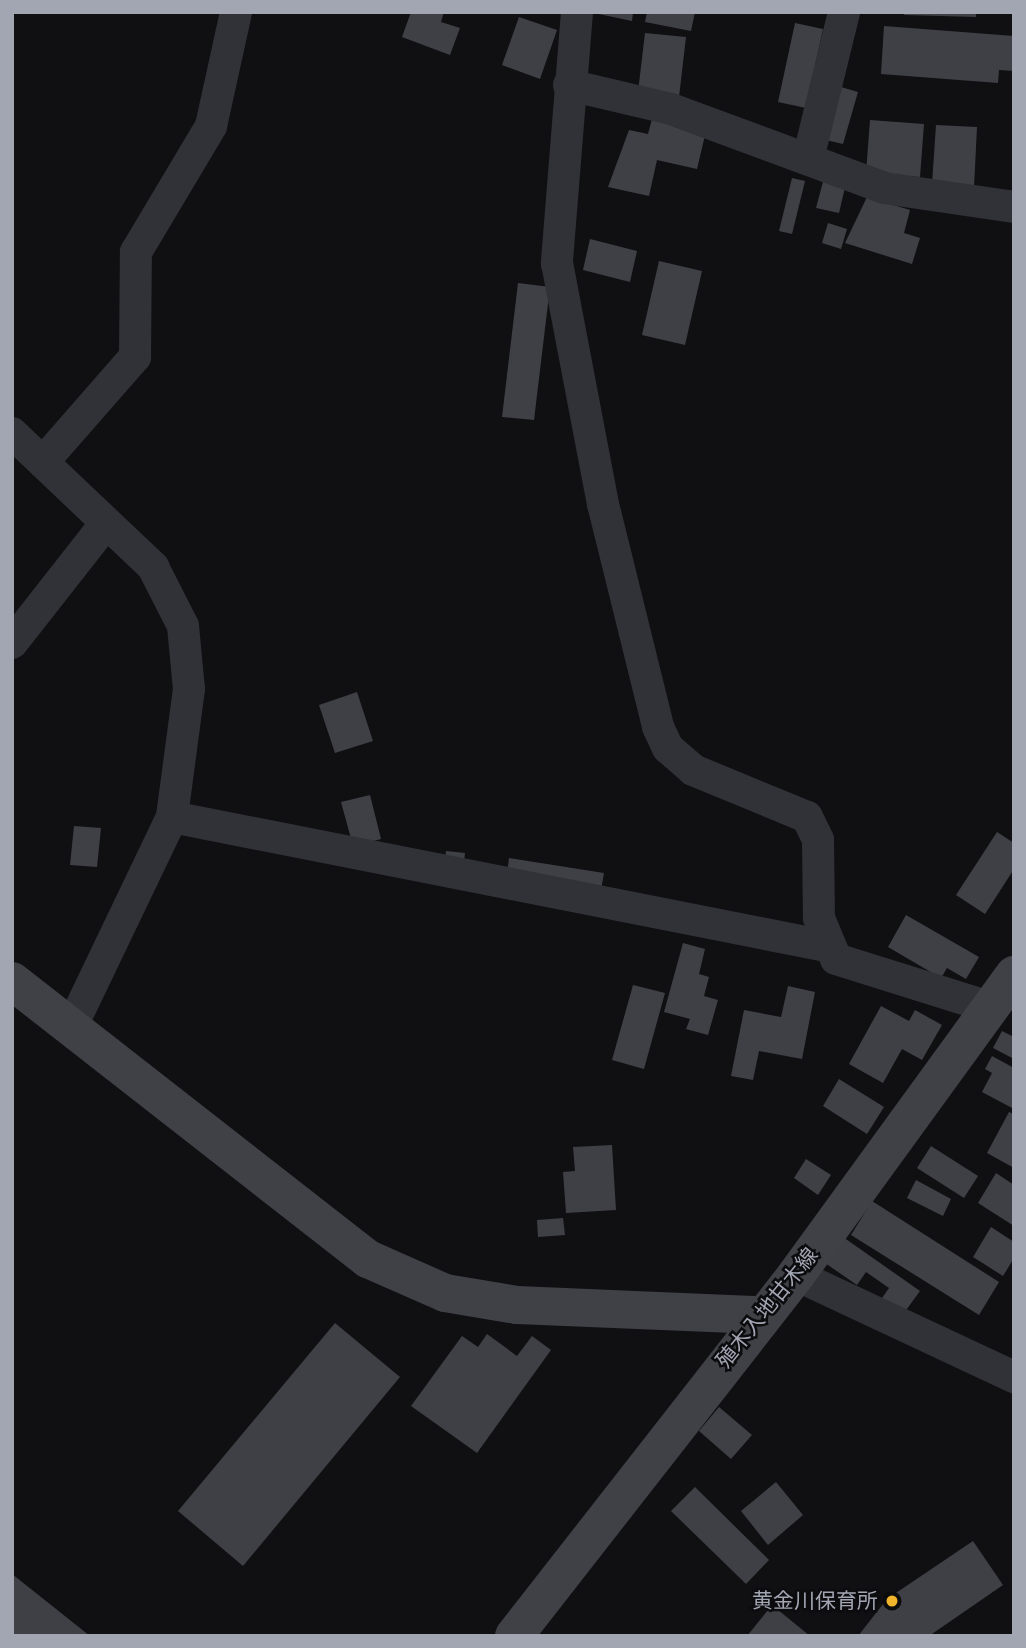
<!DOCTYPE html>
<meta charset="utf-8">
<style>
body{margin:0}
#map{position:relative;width:1026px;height:1648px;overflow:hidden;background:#101012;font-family:"Source Sans 3","Noto Sans JP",sans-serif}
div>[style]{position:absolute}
.building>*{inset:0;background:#3f4045}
.street>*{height:32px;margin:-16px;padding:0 16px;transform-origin:16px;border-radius:16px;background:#313237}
.secondary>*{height:38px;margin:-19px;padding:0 19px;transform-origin:19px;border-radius:19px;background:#3f4147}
.dots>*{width:19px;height:19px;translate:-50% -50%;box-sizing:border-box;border:4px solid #0c0b0d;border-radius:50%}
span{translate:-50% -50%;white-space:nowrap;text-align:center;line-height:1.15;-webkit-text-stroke:5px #0c0b0d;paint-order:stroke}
.street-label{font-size:21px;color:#a2a6b3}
.poi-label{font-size:21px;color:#a2a6b3}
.right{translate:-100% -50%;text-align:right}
.frame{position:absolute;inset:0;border:14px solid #a2a6b3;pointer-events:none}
</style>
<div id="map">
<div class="building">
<div style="clip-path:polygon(411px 12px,444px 12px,441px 22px,460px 28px,450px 55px,402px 37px)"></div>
<div style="clip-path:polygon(589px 12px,633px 12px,632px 21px)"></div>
<div style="clip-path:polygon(647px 12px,695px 12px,691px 31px,645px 22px)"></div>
<div style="clip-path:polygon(904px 12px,976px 12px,976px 17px,904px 15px)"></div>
<div style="clip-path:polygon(519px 17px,557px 30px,540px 79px,502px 65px)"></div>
<div style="clip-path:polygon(795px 23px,823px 29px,806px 108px,778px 102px)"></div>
<div style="clip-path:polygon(884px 26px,1014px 36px,1014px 71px,999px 70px,998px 83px,881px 74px)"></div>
<div style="clip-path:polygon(645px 33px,686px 37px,679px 97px,638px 92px)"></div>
<div style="clip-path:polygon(841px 87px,858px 92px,843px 144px,826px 140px)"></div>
<div style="clip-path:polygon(653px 115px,707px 127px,697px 169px,657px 160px,649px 196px,608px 187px,629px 130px,648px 134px)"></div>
<div style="clip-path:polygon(870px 120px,924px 124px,920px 177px,866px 173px)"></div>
<div style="clip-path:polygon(936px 125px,977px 127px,974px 187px,932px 184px)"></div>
<div style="clip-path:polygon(792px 178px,805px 181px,792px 234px,779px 231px)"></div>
<div style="clip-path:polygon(824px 178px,846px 183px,839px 213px,816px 208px)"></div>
<div style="clip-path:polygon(867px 197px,910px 210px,904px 233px,920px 238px,912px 264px,845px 243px)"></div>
<div style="clip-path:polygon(828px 223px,847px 229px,841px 249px,822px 243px)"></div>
<div style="clip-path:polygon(590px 239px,637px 251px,630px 282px,583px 270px)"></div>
<div style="clip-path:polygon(659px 261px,702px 271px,685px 345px,642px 335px)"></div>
<div style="clip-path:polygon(518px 283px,550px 287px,534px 420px,502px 417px)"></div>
<div style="clip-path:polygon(357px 692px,373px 741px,335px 753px,319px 705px)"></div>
<div style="clip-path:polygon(370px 795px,381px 839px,353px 846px,341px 802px)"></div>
<div style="clip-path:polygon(74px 826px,101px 828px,97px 867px,70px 865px)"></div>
<div style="clip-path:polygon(997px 832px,1014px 843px,1014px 869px,985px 914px,956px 895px)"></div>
<div style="clip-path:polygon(446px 851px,465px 853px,463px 870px,444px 868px)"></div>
<div style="clip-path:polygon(509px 858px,604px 873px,600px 896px,506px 882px)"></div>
<div style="clip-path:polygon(906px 915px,979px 957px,966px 979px,947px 968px,941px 978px,888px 947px)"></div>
<div style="clip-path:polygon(683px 943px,705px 949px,699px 974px,709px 977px,704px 996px,718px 1000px,708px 1035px,686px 1029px,690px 1019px,664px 1012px)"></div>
<div style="clip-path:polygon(633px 985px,665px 993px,644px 1069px,612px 1060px)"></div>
<div style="clip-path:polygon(788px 986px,815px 992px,802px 1059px,759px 1051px,753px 1080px,731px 1076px,744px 1010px,781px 1017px)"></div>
<div style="clip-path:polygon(881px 1006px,909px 1021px,915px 1010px,942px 1025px,922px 1060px,902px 1049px,883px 1083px,849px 1064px)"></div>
<div style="clip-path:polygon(1002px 1031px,1014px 1037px,1014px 1059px,993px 1048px)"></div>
<div style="clip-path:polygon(992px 1056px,1014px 1068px,1012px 1108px,982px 1092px,992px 1073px,985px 1069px)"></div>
<div style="clip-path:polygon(839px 1079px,884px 1107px,867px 1134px,823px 1106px)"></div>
<div style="clip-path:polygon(1009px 1112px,1014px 1114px,1014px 1168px,987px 1153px)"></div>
<div style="clip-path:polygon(612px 1145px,616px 1210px,566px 1213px,563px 1172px,575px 1171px,573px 1147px)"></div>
<div style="clip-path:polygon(931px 1146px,978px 1176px,964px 1198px,917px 1168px)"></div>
<div style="clip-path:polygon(806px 1159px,831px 1175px,818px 1195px,794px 1178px)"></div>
<div style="clip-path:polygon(996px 1173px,1014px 1185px,1014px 1226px,978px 1203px)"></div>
<div style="clip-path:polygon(916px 1180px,951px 1199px,943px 1216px,907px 1198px)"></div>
<div style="clip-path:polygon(872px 1201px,999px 1282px,979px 1315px,851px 1235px)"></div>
<div style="clip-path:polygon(563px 1218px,565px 1235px,538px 1237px,537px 1220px)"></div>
<div style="clip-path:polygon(991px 1227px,1014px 1242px,1014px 1258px,1003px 1276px,973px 1257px)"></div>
<div style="clip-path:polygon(843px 1237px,920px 1291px,904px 1313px,882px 1298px,889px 1288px,866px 1272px,857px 1285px,825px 1263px)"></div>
<div style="clip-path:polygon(335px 1323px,400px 1377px,243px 1566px,178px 1511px)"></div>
<div style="clip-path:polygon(487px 1334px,517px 1356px,532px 1336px,551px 1350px,477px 1453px,411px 1406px,462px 1336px,478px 1347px)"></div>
<div style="clip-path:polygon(719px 1407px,752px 1435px,731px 1459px,699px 1431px)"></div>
<div style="clip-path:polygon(776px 1482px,803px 1515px,768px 1545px,741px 1511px)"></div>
<div style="clip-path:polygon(695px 1487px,769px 1560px,746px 1584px,671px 1511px)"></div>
<div style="clip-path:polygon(973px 1541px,1003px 1585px,929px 1636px,858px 1636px,887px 1599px)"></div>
<div style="clip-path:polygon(12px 1574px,90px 1636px,12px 1636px)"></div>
<div style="clip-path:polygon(772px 1605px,810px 1636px,747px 1636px)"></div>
</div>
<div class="street">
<div style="left:577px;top:12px;width:252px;rotate:94.6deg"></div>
<div style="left:557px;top:263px;width:245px;rotate:79.2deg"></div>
<div style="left:603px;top:504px;width:230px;rotate:76.1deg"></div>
<div style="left:658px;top:727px;width:23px;rotate:65deg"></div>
<div style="left:668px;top:748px;width:33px;rotate:41deg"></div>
<div style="left:693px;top:770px;width:123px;rotate:22.4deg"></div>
<div style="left:807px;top:817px;width:25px;rotate:64deg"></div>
<div style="left:818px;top:840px;width:78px;rotate:89.3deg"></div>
<div style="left:819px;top:918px;width:44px;rotate:67.5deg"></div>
<div style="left:836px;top:959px;width:160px;rotate:17.4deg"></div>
<div style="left:569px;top:85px;width:105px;rotate:13.2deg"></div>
<div style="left:671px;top:109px;width:227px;rotate:20.3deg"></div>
<div style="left:884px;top:188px;width:131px;rotate:8.3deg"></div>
<div style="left:808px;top:159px;width:151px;rotate:-76.2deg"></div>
<div style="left:12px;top:433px;width:195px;rotate:43.5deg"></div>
<div style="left:153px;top:567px;width:66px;rotate:63deg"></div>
<div style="left:183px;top:626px;width:63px;rotate:84.6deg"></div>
<div style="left:189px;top:689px;width:129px;rotate:97.6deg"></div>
<div style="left:172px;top:817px;width:232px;rotate:115.6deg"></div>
<div style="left:43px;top:462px;width:140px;rotate:-48.8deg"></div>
<div style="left:135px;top:357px;width:105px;rotate:-89.5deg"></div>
<div style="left:136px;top:252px;width:147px;rotate:-59.2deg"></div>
<div style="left:211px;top:126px;width:117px;rotate:-77.6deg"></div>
<div style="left:12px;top:643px;width:152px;rotate:-51.9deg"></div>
<div style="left:172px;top:817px;width:667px;rotate:11.16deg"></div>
<div style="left:796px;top:1275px;width:241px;rotate:25.1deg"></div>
</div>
<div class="secondary">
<div style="left:12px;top:981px;width:452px;rotate:38deg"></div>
<div style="left:368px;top:1259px;width:84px;rotate:23.8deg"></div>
<div style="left:445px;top:1293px;width:73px;rotate:9.5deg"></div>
<div style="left:517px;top:1305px;width:242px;rotate:2.4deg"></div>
<div style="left:514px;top:1636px;width:458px;rotate:-52deg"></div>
<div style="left:796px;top:1275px;width:371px;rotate:-54deg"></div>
</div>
<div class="dots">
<div style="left:892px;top:1601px;background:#f0b52b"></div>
</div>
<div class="street-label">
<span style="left:767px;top:1308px;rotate:-51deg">殖木入地甘木線</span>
</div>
<div class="poi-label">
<span class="right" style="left:878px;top:1601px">黄金川保育所</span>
</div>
<div class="frame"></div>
</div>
